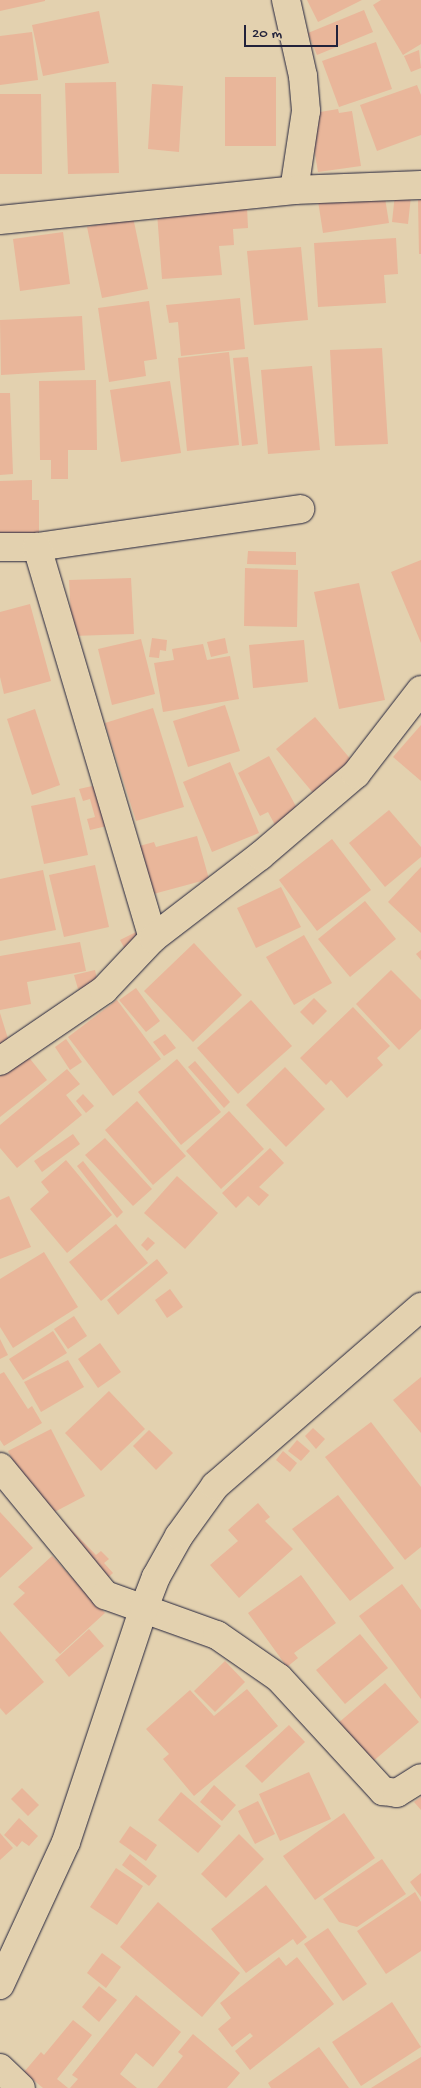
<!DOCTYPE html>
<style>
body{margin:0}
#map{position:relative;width:421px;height:2088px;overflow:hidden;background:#e3d1af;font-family:"Gochi Hand",sans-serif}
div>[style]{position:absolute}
.building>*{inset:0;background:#e9b69a}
.roads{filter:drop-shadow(0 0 1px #22223b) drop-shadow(0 0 1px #22223b)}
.minor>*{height:28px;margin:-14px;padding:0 14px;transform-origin:14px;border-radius:14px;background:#e3d1af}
span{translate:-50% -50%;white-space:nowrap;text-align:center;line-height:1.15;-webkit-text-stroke:4px #e3d1af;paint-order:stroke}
.scale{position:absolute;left:244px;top:25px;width:94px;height:22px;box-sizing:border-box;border:2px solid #22223b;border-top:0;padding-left:6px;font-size:15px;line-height:18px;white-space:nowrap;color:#22223b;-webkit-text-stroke:4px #e3d1af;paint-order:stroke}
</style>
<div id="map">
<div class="building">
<div style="clip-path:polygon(0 0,45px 0,45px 1px,0 11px)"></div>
<div style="clip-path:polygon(307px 0,362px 0,318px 22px)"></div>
<div style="clip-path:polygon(381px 0,421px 0,421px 44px,403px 55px,373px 5px)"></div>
<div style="clip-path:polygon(364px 10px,373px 32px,317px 55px,308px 33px)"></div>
<div style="clip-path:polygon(99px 11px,109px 63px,43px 76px,32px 25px)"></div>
<div style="clip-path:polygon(32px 32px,38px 80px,0 85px,0 36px)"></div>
<div style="clip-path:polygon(376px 42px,392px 89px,339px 107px,322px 61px)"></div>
<div style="clip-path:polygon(419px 50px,421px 68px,411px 72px,404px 56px)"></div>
<div style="clip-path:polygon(225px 77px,276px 77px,276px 146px,225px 146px)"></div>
<div style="clip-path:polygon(116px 82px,119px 173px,68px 174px,65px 83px)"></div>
<div style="clip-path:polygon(152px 84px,183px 86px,179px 152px,148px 149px)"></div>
<div style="clip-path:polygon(417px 85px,421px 95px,421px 135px,377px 151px,360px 105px)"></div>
<div style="clip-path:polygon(0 94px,41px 94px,42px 174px,0 174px)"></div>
<div style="clip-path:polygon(338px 109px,339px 113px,352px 111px,361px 166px,318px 172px,308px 114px)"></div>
<div style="clip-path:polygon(384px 192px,389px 223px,323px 233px,318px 201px)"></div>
<div style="clip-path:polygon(395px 194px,411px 196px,408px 224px,392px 222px)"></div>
<div style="clip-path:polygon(418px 200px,421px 200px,421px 254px,419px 254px)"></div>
<div style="clip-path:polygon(247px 207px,248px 228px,233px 229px,234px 245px,219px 246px,222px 275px,162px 279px,157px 213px)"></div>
<div style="clip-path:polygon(133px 217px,148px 289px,102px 298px,87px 227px)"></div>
<div style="clip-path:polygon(63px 232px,70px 284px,20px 291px,13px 239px)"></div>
<div style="clip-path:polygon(396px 238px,398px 274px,384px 275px,386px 303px,318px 307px,314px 243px)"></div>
<div style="clip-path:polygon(301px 247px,308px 320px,254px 325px,247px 251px)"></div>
<div style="clip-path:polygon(240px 298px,245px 349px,181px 356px,178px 322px,169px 323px,166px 305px)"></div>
<div style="clip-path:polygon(149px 301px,157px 359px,144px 361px,146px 376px,109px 382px,98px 308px)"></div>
<div style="clip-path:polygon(82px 316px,85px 370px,1px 375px,0 320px)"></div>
<div style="clip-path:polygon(382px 348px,388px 444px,335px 446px,330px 350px)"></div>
<div style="clip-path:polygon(229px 352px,239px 445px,187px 451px,178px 358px)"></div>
<div style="clip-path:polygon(248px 357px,258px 444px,242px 446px,233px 358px)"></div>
<div style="clip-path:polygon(312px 366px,320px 450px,268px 454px,261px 370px)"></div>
<div style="clip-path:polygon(96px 380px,97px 450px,68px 450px,68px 479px,51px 479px,51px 460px,40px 460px,39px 381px)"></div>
<div style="clip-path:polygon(170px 381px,181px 453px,121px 462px,110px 390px)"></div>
<div style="clip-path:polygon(0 393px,10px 393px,13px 474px,0 475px)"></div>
<div style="clip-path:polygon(32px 480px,32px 500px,39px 500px,39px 537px,0 537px,0 481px)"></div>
<div style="clip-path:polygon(248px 551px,296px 552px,296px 565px,247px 564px)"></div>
<div style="clip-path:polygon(421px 560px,421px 643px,391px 572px)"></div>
<div style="clip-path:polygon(245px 568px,298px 570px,297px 627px,244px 626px)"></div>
<div style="clip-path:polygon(131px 578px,134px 634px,72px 636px,69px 580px)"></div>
<div style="clip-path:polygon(359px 583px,385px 700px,339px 709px,314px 592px)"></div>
<div style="clip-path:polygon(30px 604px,51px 681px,4px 694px,0 677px,0 612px)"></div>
<div style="clip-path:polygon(152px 638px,167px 640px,166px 651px,160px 650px,159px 658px,149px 657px)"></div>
<div style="clip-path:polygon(225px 638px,228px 653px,211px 657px,207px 642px)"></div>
<div style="clip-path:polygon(141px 639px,155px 694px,112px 705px,98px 649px)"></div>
<div style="clip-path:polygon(304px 640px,308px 682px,253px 688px,249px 645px)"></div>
<div style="clip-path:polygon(203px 644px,207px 660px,230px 656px,239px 699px,163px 712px,154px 663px,174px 660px,172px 649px)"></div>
<div style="clip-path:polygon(225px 705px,240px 751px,188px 767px,173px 721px)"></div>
<div style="clip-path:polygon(153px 708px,184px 807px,136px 821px,105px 723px)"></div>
<div style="clip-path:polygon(35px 709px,60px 785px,32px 795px,7px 719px)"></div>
<div style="clip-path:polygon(315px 717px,353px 762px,314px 794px,276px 749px)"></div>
<div style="clip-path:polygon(421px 725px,421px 781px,393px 757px)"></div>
<div style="clip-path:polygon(269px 756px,299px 812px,275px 825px,268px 812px,260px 816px,238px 773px)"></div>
<div style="clip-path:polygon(230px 762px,259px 833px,212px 852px,183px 782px)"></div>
<div style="clip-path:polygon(101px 784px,111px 825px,90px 830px,87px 819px,95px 817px,90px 799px,83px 801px,79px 789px)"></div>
<div style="clip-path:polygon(75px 797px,88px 855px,44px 864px,31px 806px)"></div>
<div style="clip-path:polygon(389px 810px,421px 847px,421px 857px,385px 887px,349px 843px)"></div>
<div style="clip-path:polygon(197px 836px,209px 879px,146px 896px,132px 848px,154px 842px,156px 847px)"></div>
<div style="clip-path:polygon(332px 839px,371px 890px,317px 931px,279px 880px)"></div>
<div style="clip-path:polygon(95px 865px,109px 927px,64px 937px,49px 875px)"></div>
<div style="clip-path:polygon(421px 867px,421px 933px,388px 902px)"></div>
<div style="clip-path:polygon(43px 870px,56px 930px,0 941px,0 879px)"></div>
<div style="clip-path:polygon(281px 887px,301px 927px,256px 948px,237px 908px)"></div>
<div style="clip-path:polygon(365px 901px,396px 939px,350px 977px,318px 939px)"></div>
<div style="clip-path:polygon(136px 932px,142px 944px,126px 951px,120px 940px)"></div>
<div style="clip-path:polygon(304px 935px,332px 983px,294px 1005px,266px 957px)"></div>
<div style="clip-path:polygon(80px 942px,86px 971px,27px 982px,31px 1004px,0 1010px,0 956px)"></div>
<div style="clip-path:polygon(194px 943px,242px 995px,193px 1042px,144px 991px)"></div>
<div style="clip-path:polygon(421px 950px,421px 960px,416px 954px)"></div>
<div style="clip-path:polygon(95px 970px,98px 984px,78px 989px,74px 975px)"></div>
<div style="clip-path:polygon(391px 970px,421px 1000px,421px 1029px,399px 1050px,356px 1004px)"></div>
<div style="clip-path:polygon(136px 988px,160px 1021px,146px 1032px,119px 1000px)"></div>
<div style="clip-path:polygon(314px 998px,327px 1011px,313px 1025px,300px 1012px)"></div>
<div style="clip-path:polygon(117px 1000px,161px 1059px,113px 1096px,68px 1037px)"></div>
<div style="clip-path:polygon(251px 1000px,292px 1046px,238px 1094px,197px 1048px)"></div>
<div style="clip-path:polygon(353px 1007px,390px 1046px,377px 1058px,383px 1065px,347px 1098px,331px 1080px,326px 1085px,300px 1058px)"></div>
<div style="clip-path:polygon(0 1013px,10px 1045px,0 1048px)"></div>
<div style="clip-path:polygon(165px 1034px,176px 1048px,164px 1056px,153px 1042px)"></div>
<div style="clip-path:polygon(66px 1039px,82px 1062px,70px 1070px,55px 1047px)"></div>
<div style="clip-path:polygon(27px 1055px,47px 1080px,0 1117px,0 1076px)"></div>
<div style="clip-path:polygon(177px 1059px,221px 1112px,181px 1145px,138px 1092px)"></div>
<div style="clip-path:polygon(195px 1061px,230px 1102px,224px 1108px,188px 1067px)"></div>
<div style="clip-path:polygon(285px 1067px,325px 1109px,286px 1147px,246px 1105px)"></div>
<div style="clip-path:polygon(67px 1069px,80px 1084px,66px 1095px,82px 1115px,17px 1168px,0 1148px,0 1125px)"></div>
<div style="clip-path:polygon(83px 1094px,94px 1106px,86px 1113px,76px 1101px)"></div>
<div style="clip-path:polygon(137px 1101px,186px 1156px,153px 1185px,105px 1130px)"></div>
<div style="clip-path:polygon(229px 1111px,264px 1149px,221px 1189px,186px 1151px)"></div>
<div style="clip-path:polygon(73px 1134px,80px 1144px,42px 1172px,34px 1161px)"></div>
<div style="clip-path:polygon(105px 1138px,152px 1189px,133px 1206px,85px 1155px)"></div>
<div style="clip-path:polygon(270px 1148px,284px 1163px,259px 1187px,269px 1195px,259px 1206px,248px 1196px,236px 1208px,222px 1193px)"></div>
<div style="clip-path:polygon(66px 1160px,112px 1215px,67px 1253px,30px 1209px,49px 1192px,41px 1182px)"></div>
<div style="clip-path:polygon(83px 1161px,123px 1212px,117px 1218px,77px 1166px)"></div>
<div style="clip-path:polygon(177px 1176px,218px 1213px,185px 1249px,144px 1213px)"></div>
<div style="clip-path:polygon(9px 1196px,31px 1247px,0 1259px,0 1200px)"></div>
<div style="clip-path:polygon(116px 1224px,148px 1263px,101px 1301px,69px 1262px)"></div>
<div style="clip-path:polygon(148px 1237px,155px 1243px,147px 1251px,141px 1245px)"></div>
<div style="clip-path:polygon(44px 1252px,78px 1307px,13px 1348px,0 1327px,0 1279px)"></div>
<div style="clip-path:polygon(157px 1259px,168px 1273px,118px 1315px,107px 1300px)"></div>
<div style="clip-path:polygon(170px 1289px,183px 1307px,167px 1318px,155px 1300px)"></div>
<div style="clip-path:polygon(74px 1316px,87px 1336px,68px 1349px,54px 1329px)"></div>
<div style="clip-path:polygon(53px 1331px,67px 1353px,23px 1380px,9px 1359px)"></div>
<div style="clip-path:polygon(0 1339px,8px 1355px,0 1359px)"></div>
<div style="clip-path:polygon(100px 1343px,121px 1372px,98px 1388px,78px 1359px)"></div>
<div style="clip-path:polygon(68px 1360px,84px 1387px,41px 1412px,24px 1382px)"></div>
<div style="clip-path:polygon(4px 1372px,28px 1409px,32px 1406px,42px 1423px,4px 1446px,0 1440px,0 1374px)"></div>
<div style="clip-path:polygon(421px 1377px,421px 1433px,393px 1400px)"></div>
<div style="clip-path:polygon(109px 1391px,145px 1429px,101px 1471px,65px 1433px)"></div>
<div style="clip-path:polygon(371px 1422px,421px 1487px,421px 1547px,405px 1560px,325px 1457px)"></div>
<div style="clip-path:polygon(313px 1428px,325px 1439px,316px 1449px,305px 1436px)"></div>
<div style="clip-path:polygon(51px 1429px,85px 1496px,43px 1518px,8px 1451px)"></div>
<div style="clip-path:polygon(149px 1430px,173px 1453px,156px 1470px,133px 1446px)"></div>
<div style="clip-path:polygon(297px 1440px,310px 1451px,301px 1461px,288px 1451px)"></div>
<div style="clip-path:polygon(283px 1451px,297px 1463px,290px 1472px,276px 1460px)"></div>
<div style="clip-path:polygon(338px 1495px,394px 1568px,350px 1601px,292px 1529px)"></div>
<div style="clip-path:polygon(258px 1503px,270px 1517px,265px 1521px,293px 1549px,239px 1598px,210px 1565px,238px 1541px,228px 1530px)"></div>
<div style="clip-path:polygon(0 1512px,33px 1548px,0 1578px)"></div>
<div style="clip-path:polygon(61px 1519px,96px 1555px,101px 1551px,109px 1559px,104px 1563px,113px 1573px,103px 1582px,89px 1568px,99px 1557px,87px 1567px,51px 1528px)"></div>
<div style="clip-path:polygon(52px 1556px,105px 1613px,60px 1654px,13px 1604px,25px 1593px,18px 1587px)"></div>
<div style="clip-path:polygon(301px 1575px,336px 1623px,294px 1653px,298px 1658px,287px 1667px,248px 1613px)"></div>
<div style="clip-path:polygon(402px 1584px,421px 1610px,421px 1699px,359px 1616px)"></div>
<div style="clip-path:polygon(89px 1629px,104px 1646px,69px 1677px,55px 1660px)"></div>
<div style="clip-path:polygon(0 1631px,44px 1682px,6px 1715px,0 1708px)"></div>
<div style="clip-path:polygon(360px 1634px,388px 1668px,345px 1704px,316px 1670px)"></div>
<div style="clip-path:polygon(225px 1661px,245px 1682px,215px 1712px,194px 1691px)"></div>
<div style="clip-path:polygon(385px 1683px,419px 1722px,371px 1763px,337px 1724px)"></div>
<div style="clip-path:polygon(247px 1689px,278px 1726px,194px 1796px,163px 1759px,169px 1754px,146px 1729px,190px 1690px,214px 1716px)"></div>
<div style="clip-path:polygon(289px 1725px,305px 1742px,262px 1783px,245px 1766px)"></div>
<div style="clip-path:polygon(309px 1772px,331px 1819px,280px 1841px,259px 1794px)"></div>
<div style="clip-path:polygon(214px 1785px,236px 1805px,222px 1821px,200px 1802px)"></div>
<div style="clip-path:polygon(22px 1788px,39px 1805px,28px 1816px,11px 1799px)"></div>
<div style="clip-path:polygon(181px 1792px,221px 1826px,198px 1853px,158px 1820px)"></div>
<div style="clip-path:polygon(421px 1797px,421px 1810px,414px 1802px)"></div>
<div style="clip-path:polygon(258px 1801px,275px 1834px,255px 1844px,238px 1811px)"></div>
<div style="clip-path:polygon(344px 1813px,375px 1858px,315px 1900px,283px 1856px)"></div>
<div style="clip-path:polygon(19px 1818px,38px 1836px,29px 1846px,22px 1841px,17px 1847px,4px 1835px)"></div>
<div style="clip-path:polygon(130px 1826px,157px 1845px,146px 1861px,119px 1842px)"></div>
<div style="clip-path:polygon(0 1833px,13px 1848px,0 1860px)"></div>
<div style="clip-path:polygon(239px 1834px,264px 1859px,226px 1898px,201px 1874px)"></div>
<div style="clip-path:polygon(130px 1854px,157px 1876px,149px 1886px,122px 1865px)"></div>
<div style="clip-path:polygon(382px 1859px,406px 1894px,357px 1927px,339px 1922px,323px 1899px)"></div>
<div style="clip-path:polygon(116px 1868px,143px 1886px,117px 1925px,90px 1907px)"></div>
<div style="clip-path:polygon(421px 1873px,421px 1897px,410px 1882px)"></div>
<div style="clip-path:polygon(266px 1885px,307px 1937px,297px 1945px,293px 1939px,246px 1973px,211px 1929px)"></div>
<div style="clip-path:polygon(415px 1892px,421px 1902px,421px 1951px,386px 1974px,357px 1931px)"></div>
<div style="clip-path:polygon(158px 1902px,240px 1973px,202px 2017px,120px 1947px)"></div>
<div style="clip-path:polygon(328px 1928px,367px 1984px,343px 2001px,304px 1944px)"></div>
<div style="clip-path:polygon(102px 1953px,121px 1967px,106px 1988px,87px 1973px)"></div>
<div style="clip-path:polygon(279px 1957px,286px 1966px,297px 1957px,334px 2004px,250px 2070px,235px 2051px,253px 2036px,250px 2033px,232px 2047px,218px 2029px,231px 2018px,220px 2003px)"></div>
<div style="clip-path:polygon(99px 1986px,117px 2000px,99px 2022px,82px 2007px)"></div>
<div style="clip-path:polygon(136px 1995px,181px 2032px,153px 2067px,136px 2053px,120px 2074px,137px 2088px,70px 2088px,78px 2079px,72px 2075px)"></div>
<div style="clip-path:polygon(392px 2002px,421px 2047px,361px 2086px,332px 2042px)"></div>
<div style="clip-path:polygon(73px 2020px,92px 2035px,57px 2079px,68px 2088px,43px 2088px,24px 2072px,41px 2052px,44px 2055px)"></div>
<div style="clip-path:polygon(193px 2034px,240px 2073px,227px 2088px,157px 2088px,183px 2056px,178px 2052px)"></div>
<div style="clip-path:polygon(319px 2047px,349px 2088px,271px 2088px,268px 2083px)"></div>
<div style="clip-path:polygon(421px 2057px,421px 2088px,371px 2088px)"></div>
</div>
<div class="roads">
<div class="minor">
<div style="left:286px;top:0;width:78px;rotate:77.4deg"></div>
<div style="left:303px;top:76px;width:35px;rotate:85deg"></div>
<div style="left:306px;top:111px;width:80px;rotate:98.6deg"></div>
<div style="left:0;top:220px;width:296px;rotate:-5.8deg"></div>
<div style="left:294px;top:190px;width:127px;rotate:-2.3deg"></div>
<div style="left:0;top:547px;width:37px"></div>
<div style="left:37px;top:547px;width:266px;rotate:-8.2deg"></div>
<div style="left:37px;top:547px;width:408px;rotate:73.5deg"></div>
<div style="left:0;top:1061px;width:126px;rotate:-34.3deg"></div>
<div style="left:104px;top:990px;width:71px;rotate:-46.7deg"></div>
<div style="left:153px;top:938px;width:135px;rotate:-37.5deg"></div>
<div style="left:260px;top:856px;width:126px;rotate:-40.5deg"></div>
<div style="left:356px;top:774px;width:106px;rotate:-52.3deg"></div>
<div style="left:0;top:1467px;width:166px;rotate:50.6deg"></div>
<div style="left:105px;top:1595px;width:119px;rotate:19.7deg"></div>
<div style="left:217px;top:1635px;width:75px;rotate:34.7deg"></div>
<div style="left:279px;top:1678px;width:154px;rotate:47.4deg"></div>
<div style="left:383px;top:1791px;width:14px;rotate:8deg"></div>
<div style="left:397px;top:1793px;width:28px;rotate:-32deg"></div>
<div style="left:0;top:1985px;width:157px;rotate:-65.2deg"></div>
<div style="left:66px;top:1842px;width:247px;rotate:-71.6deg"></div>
<div style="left:144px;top:1608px;width:33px;rotate:-69deg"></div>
<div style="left:156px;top:1577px;width:47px;rotate:-60.7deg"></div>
<div style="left:179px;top:1536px;width:62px;rotate:-54.2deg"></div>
<div style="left:215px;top:1486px;width:273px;rotate:-41deg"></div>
<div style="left:0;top:2068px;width:29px;rotate:44deg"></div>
</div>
</div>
<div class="scale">20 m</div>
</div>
